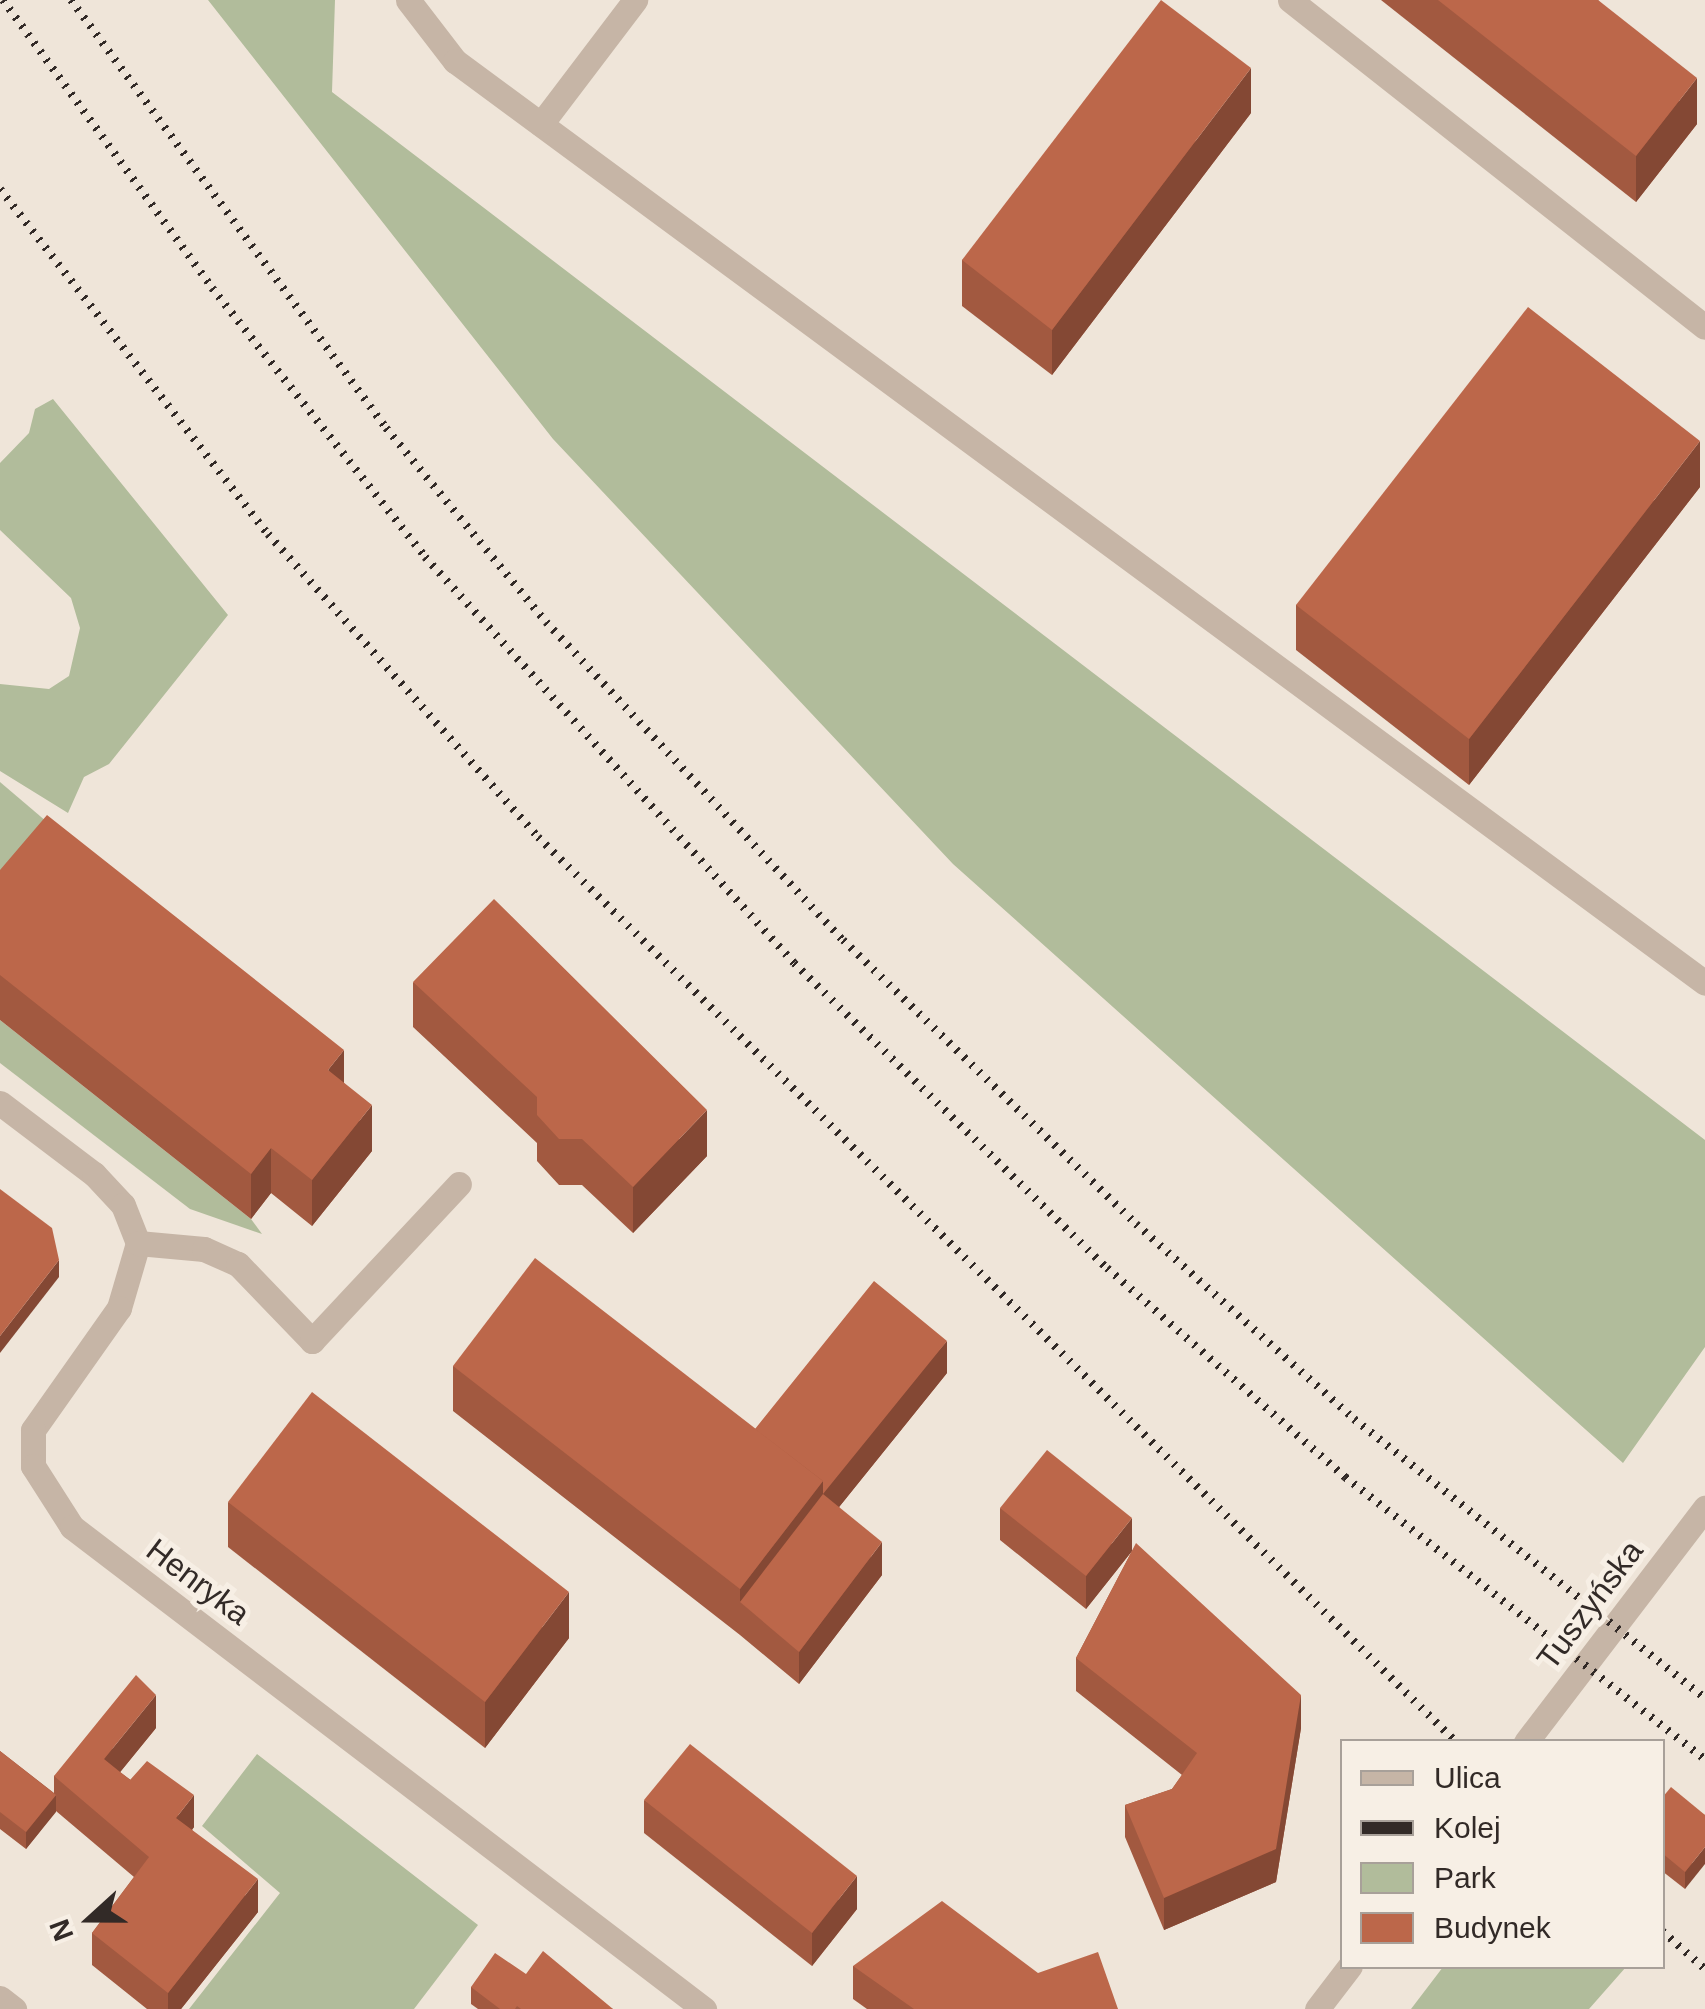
<!DOCTYPE html>
<meta charset="utf-8">
<style>
body{margin:0}
#map{position:relative;width:1705px;height:2009px;overflow:hidden;background:#efe5d9;font-family:Helvetica,sans-serif}
div>[style]{position:absolute}
.green>*{inset:0;background:#b1bc9b}
.minor>*{height:25px;margin:-12.5px;padding:0 12.5px;transform-origin:12.5px;border-radius:12.5px;background:#c6b5a6}
.rail>*{height:8px;margin-top:-4px;transform-origin:0;background:repeating-linear-gradient(90deg,#322a27 0 2.5px,transparent 0 10.5px)}
.wall>*{inset:0;background:#a25940}
.shaded-wall>*{inset:0;background:#844834}
.building>*{inset:0;background:#bc674a}
span{translate:-50% -50%;white-space:nowrap;text-align:center;line-height:1.15;-webkit-text-stroke:10px #f7efe5;paint-order:stroke}
.street-label{font-size:32px;color:#322a27}
.legend{position:absolute;left:1340px;top:1739px;width:325px;height:230px;box-sizing:border-box;background:#f7efe5;border:2px solid #a8a099;margin:0;padding:12px 18px;list-style:none;font-size:30px;color:#322a27}
.legend li{display:flex;align-items:center;gap:20px;height:50px}
.legend b{width:50px;border:2px solid #a8a099}
.north{position:absolute;left:40px;top:1869px;width:100px;height:100px;-webkit-text-stroke:8px #f7efe5;paint-order:stroke;rotate:249deg;font-size:28px;font-weight:700;line-height:40px;text-align:center;color:#322a27}
.north::after{content:'';display:block;margin:auto;width:35px;height:45px;background:#322a27;clip-path:polygon(50% 0,100% 100%,50% 72%,0 100%)}
</style>
<div id="map">
<div class="green">
<div style="clip-path:polygon(208px 0,335px 0,332px 92px,1705px 1140px,1705px 1347px,1623px 1463px,953px 864px,553px 439px)"></div>
<div style="clip-path:polygon(53px 399px,228px 615px,109px 764px,84px 777px,68px 813px,0 771px,0 684px,49px 689px,69px 676px,80px 628px,71px 598px,0 530px,0 463px,29px 433px,35px 409px)"></div>
<div style="clip-path:polygon(0 782px,67px 839px,0 919px)"></div>
<div style="clip-path:polygon(0 1020px,251px 1219px,262px 1234px,190px 1209px,0 1063px)"></div>
<div style="clip-path:polygon(257px 1754px,478px 1925px,414px 2009px,189px 2009px,280px 1893px,202px 1826px)"></div>
<div style="clip-path:polygon(1443px 1967px,1443px 1966px,1626px 1967px,1589px 2009px,1411px 2009px)"></div>
</div>
<div class="minor">
<div style="left:408px;top:0;width:77px;rotate:52.4deg"></div>
<div style="left:455px;top:61px;width:1553px;rotate:36.41deg"></div>
<div style="left:1290px;top:0;width:528px;rotate:38.24deg"></div>
<div style="left:541px;top:124px;width:156px;rotate:-52.8deg"></div>
<div style="left:0;top:1103px;width:118px;rotate:37.1deg"></div>
<div style="left:94px;top:1174px;width:42px;rotate:46.9deg"></div>
<div style="left:123px;top:1205px;width:41px;rotate:68.5deg"></div>
<div style="left:138px;top:1243px;width:68px;rotate:106.3deg"></div>
<div style="left:119px;top:1308px;width:149px;rotate:125.2deg"></div>
<div style="left:33px;top:1430px;width:36px;rotate:90deg"></div>
<div style="left:33px;top:1466px;width:72px;rotate:57.4deg"></div>
<div style="left:72px;top:1527px;width:795px;rotate:37.33deg"></div>
<div style="left:138px;top:1243px;width:66px;rotate:5.2deg"></div>
<div style="left:204px;top:1249px;width:37px;rotate:24deg"></div>
<div style="left:238px;top:1264px;width:107px;rotate:46.1deg"></div>
<div style="left:312px;top:1341px;width:215px;rotate:-46.9deg"></div>
<div style="left:1526px;top:1742px;width:295px;rotate:-52.6deg"></div>
<div style="left:0;top:1998px;width:18px;rotate:38deg"></div>
<div style="left:1317px;top:2009px;width:54px;rotate:-52.5deg"></div>
</div>
<div class="rail">
<div style="left:3px;top:0;width:356px;rotate:54deg"></div>
<div style="left:212px;top:288px;width:343px;rotate:51.6deg"></div>
<div style="left:425px;top:557px;width:549px;rotate:47.73deg"></div>
<div style="left:794px;top:963px;width:437px;rotate:44.3deg"></div>
<div style="left:1107px;top:1268px;width:317px;rotate:41.3deg"></div>
<div style="left:1345px;top:1477px;width:457px;rotate:38.1deg"></div>
<div style="left:71px;top:0;width:531px;rotate:53.65deg"></div>
<div style="left:386px;top:428px;width:251px;rotate:50.5deg"></div>
<div style="left:546px;top:622px;width:435px;rotate:47deg"></div>
<div style="left:843px;top:940px;width:408px;rotate:44.1deg"></div>
<div style="left:1136px;top:1224px;width:292px;rotate:41.8deg"></div>
<div style="left:1354px;top:1419px;width:448px;rotate:38.5deg"></div>
<div style="left:0;top:189px;width:437px;rotate:52.2deg"></div>
<div style="left:268px;top:534px;width:406px;rotate:48.3deg"></div>
<div style="left:538px;top:837px;width:1289px;rotate:44.59deg"></div>
<div style="left:1662px;top:1931px;width:57px;rotate:41.5deg"></div>
</div>
<div class="wall">
<div style="clip-path:polygon(1381px 0,1598px 0,1697px 124px,1636px 202px)"></div>
<div style="clip-path:polygon(1251px 113px,1052px 375px,962px 306px,962px 260px)"></div>
<div style="clip-path:polygon(1700px 487px,1469px 785px,1296px 650px,1296px 605px)"></div>
<div style="clip-path:polygon(0 870px,344px 1083px,372px 1151px,312px 1226px,271px 1193px,251px 1219px,0 1020px)"></div>
<div style="clip-path:polygon(413px 982px,707px 1156px,633px 1233px,582px 1185px,559px 1185px,537px 1161px,537px 1143px,413px 1027px)"></div>
<div style="clip-path:polygon(453px 1366px,755px 1429px,947px 1373px,839px 1507px,882px 1575px,799px 1684px,740px 1635px,453px 1411px)"></div>
<div style="clip-path:polygon(228px 1502px,569px 1638px,485px 1748px,228px 1547px)"></div>
<div style="clip-path:polygon(1000px 1508px,1132px 1550px,1301px 1728px,1276px 1882px,1164px 1930px,1125px 1837px,1125px 1805px,1172px 1789px,1182px 1775px,1076px 1691px,1076px 1658px,1132px 1551px,1086px 1609px,1000px 1540px)"></div>
<div style="clip-path:polygon(156px 1728px,120px 1772px,194px 1827px,192px 1830px,258px 1912px,181px 2009px,147px 2009px,92px 1965px,92px 1933px,134px 1877px,56px 1811px,26px 1849px,0 1829px,0 1751px,54px 1793px,54px 1776px)"></div>
<div style="clip-path:polygon(1662px 1798px,1705px 1815px,1685px 1889px,1662px 1871px)"></div>
<div style="clip-path:polygon(644px 1800px,857px 1909px,812px 1966px,644px 1833px)"></div>
<div style="clip-path:polygon(853px 1966px,1038px 1973px,1118px 2009px,867px 2009px,853px 1999px)"></div>
<div style="clip-path:polygon(526px 1974px,613px 2009px,478px 2009px,471px 2004px,471px 1987px)"></div>
</div>
<div class="shaded-wall">
<div style="clip-path:polygon(1251px 68px,1251px 113px,1052px 375px,1052px 330px)"></div>
<div style="clip-path:polygon(1697px 78px,1697px 124px,1636px 202px,1636px 156px)"></div>
<div style="clip-path:polygon(1700px 441px,1700px 487px,1469px 785px,1469px 739px)"></div>
<div style="clip-path:polygon(344px 1050px,344px 1096px,328px 1070px)"></div>
<div style="clip-path:polygon(372px 1105px,372px 1151px,312px 1226px,312px 1180px)"></div>
<div style="clip-path:polygon(707px 1110px,707px 1156px,633px 1233px,633px 1187px)"></div>
<div style="clip-path:polygon(271px 1148px,271px 1193px,251px 1219px,251px 1174px)"></div>
<div style="clip-path:polygon(59px 1260px,59px 1277px,0 1353px,0 1336px)"></div>
<div style="clip-path:polygon(947px 1341px,947px 1373px,823px 1527px,740px 1602px,740px 1589px,823px 1481px)"></div>
<div style="clip-path:polygon(1132px 1518px,1132px 1551px,1086px 1609px,1086px 1576px)"></div>
<div style="clip-path:polygon(882px 1542px,882px 1575px,799px 1684px,799px 1652px)"></div>
<div style="clip-path:polygon(569px 1592px,569px 1638px,485px 1748px,485px 1702px)"></div>
<div style="clip-path:polygon(156px 1695px,156px 1728px,104px 1792px,104px 1759px)"></div>
<div style="clip-path:polygon(1301px 1695px,1301px 1728px,1276px 1882px,1164px 1930px,1164px 1898px)"></div>
<div style="clip-path:polygon(56px 1795px,56px 1812px,26px 1849px,26px 1832px)"></div>
<div style="clip-path:polygon(194px 1795px,194px 1827px,176px 1851px,176px 1818px)"></div>
<div style="clip-path:polygon(1705px 1847px,1705px 1864px,1685px 1889px,1685px 1872px)"></div>
<div style="clip-path:polygon(857px 1876px,857px 1909px,812px 1966px,812px 1933px)"></div>
<div style="clip-path:polygon(258px 1879px,258px 1912px,181px 2009px,168px 2009px,168px 1993px)"></div>
</div>
<div class="building">
<div style="clip-path:polygon(1161px 0,1251px 68px,1052px 330px,962px 260px)"></div>
<div style="clip-path:polygon(1438px 0,1598px 0,1697px 78px,1636px 156px)"></div>
<div style="clip-path:polygon(1528px 307px,1700px 441px,1469px 739px,1296px 605px)"></div>
<div style="clip-path:polygon(47px 815px,344px 1050px,328px 1070px,372px 1105px,312px 1180px,271px 1148px,251px 1174px,0 975px,0 870px)"></div>
<div style="clip-path:polygon(494px 899px,707px 1110px,633px 1187px,582px 1139px,559px 1139px,537px 1115px,537px 1097px,413px 982px)"></div>
<div style="clip-path:polygon(0 1189px,52px 1228px,59px 1260px,0 1336px)"></div>
<div style="clip-path:polygon(535px 1258px,823px 1481px,740px 1589px,453px 1366px)"></div>
<div style="clip-path:polygon(874px 1281px,947px 1341px,823px 1494px,823px 1481px,755px 1429px)"></div>
<div style="clip-path:polygon(312px 1392px,569px 1592px,485px 1702px,228px 1502px)"></div>
<div style="clip-path:polygon(1047px 1450px,1132px 1518px,1086px 1576px,1000px 1508px)"></div>
<div style="clip-path:polygon(823px 1494px,882px 1542px,799px 1652px,740px 1602px)"></div>
<div style="clip-path:polygon(1136px 1543px,1301px 1695px,1276px 1849px,1164px 1898px,1125px 1805px,1172px 1789px,1197px 1753px,1076px 1658px)"></div>
<div style="clip-path:polygon(136px 1675px,156px 1695px,104px 1759px,130px 1780px,147px 1761px,194px 1795px,176px 1818px,258px 1879px,168px 1993px,92px 1933px,149px 1857px,54px 1776px)"></div>
<div style="clip-path:polygon(690px 1744px,857px 1876px,812px 1933px,644px 1800px)"></div>
<div style="clip-path:polygon(0 1751px,56px 1795px,26px 1832px,0 1812px)"></div>
<div style="clip-path:polygon(1671px 1787px,1705px 1815px,1705px 1847px,1685px 1872px,1662px 1853px,1662px 1798px)"></div>
<div style="clip-path:polygon(942px 1901px,1038px 1973px,1098px 1952px,1118px 2009px,914px 2009px,853px 1966px)"></div>
<div style="clip-path:polygon(543px 1951px,613px 2009px,521px 2009px,517px 2006px,515px 2009px,500px 2009px,471px 1987px,495px 1953px,526px 1974px)"></div>
</div>
<div class="street-label">
<span style="left:198px;top:1582px;rotate:37deg">Henryka</span>
<span style="left:1590px;top:1605px;rotate:-53deg">Tuszyńska</span>
</div>
<ul class="legend">
<li><b style="height:12px;background:#c6b5a6"></b>Ulica</li>
<li><b style="height:12px;background:#322a27"></b>Kolej</li>
<li><b style="height:28px;background:#b1bc9b"></b>Park</li>
<li><b style="height:28px;background:#bc674a"></b>Budynek</li>
</ul>
<div class="north">N</div>
</div>
